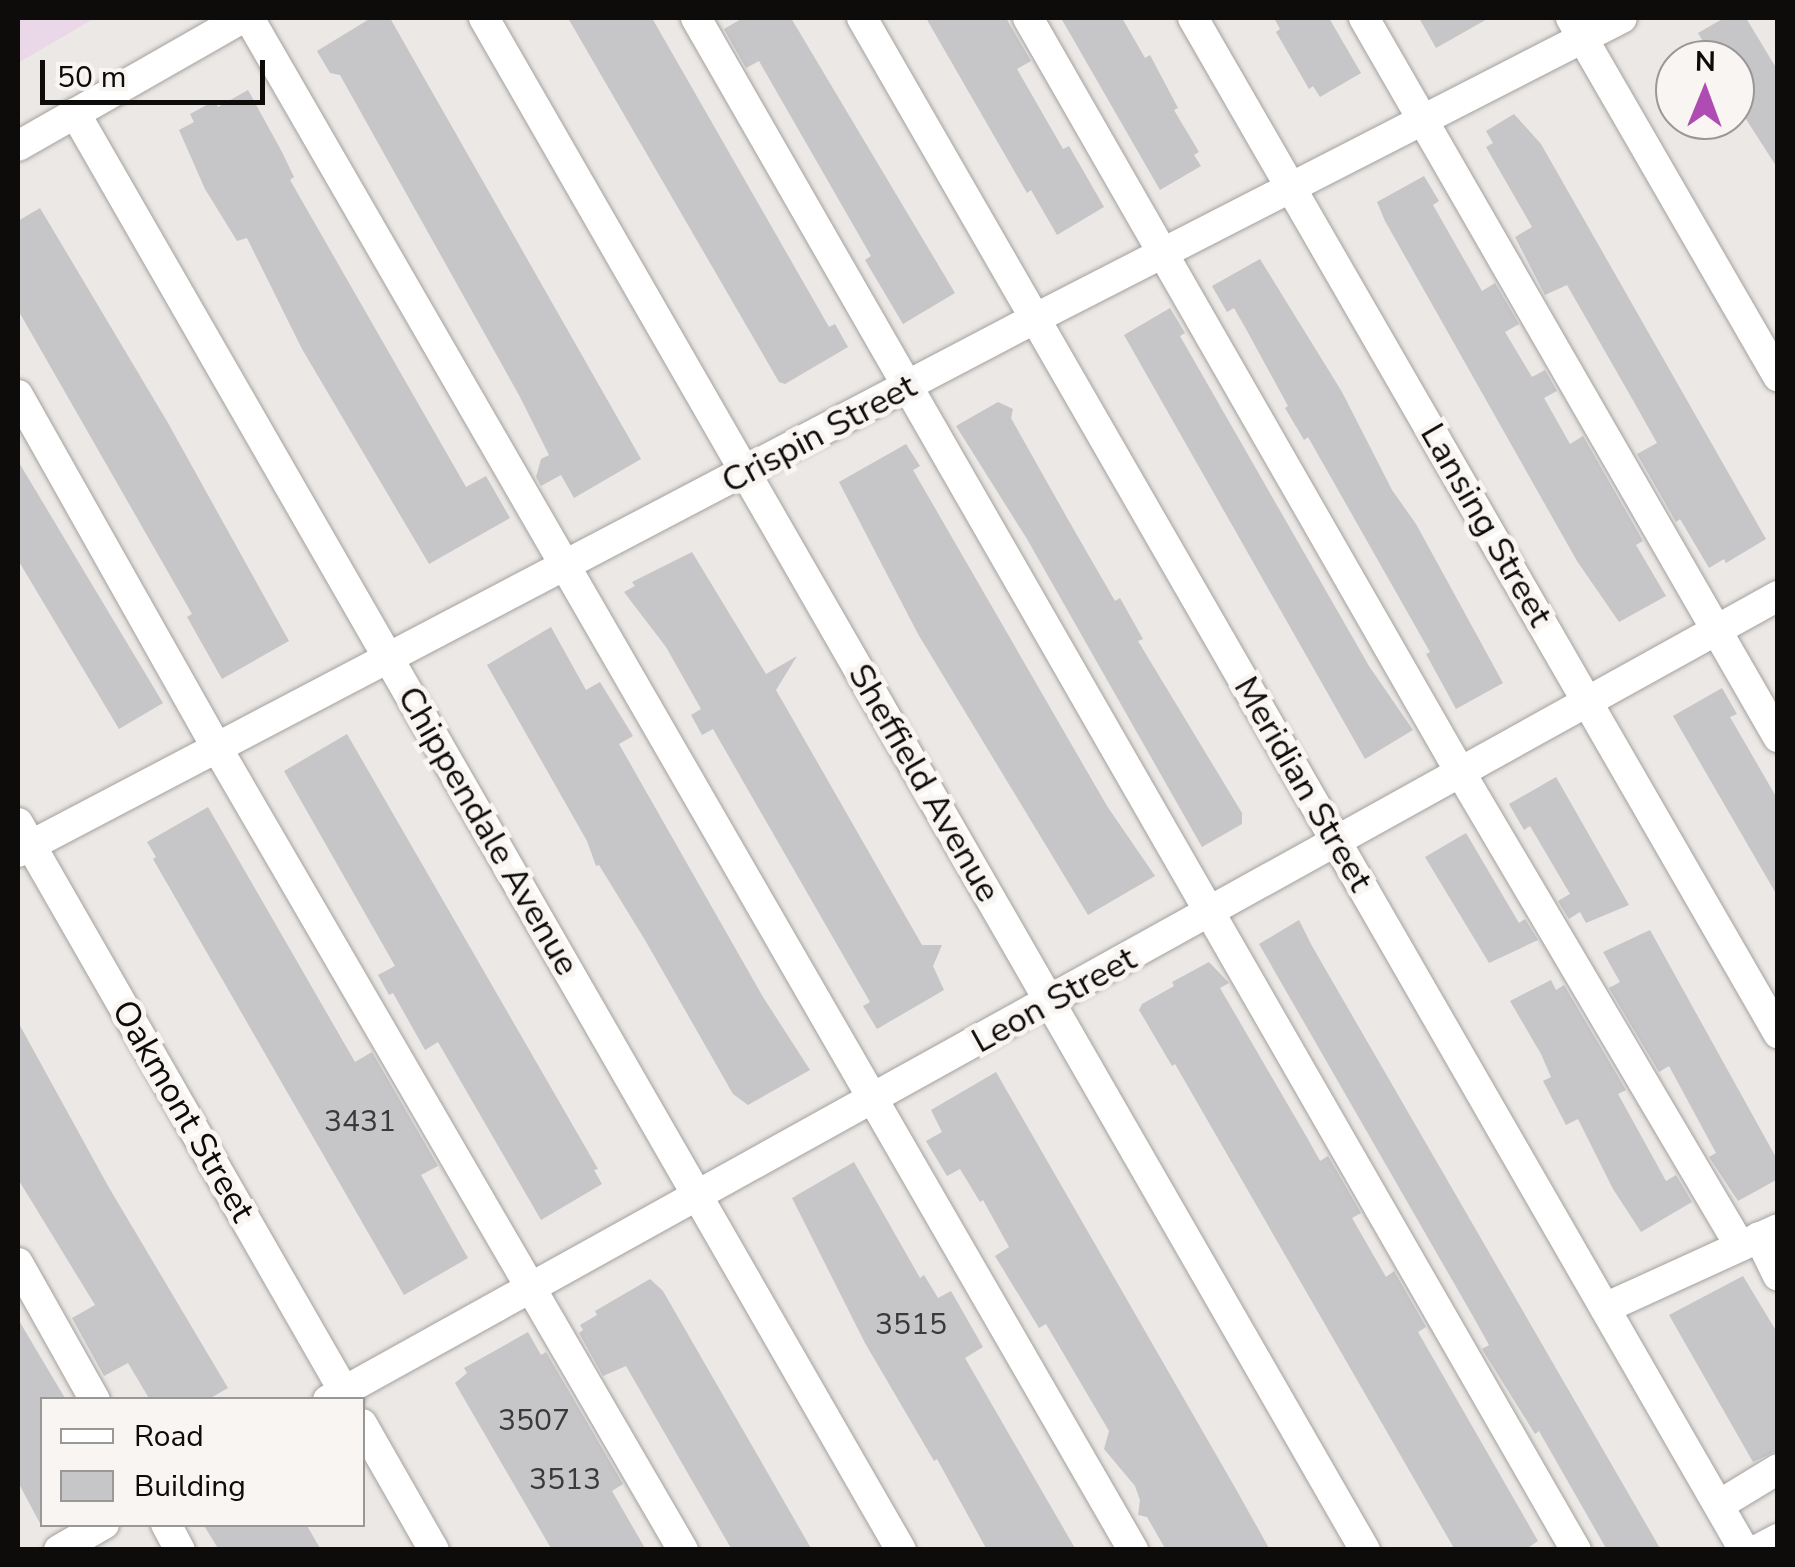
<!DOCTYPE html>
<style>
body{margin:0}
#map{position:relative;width:1795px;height:1567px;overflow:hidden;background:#ebe8e5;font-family:"Nunito Sans",sans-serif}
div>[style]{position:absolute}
.education>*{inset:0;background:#ead8e9}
.building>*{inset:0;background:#c6c5c8}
.roads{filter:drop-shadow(0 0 2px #a4a19e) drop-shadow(0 0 2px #a4a19e)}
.minor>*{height:30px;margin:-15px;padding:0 15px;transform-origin:15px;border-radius:15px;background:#fff}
span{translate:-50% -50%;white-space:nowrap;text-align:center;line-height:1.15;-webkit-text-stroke:10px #f8f5f2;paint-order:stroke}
.number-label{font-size:30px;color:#3b3a3a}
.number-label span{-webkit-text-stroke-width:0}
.street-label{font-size:35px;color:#0d0c0b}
.frame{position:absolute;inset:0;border:20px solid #0d0c0b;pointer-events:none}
.legend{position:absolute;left:40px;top:1397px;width:325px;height:130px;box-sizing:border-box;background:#f8f5f2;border:2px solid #9a9896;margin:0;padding:12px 18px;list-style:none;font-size:30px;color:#0d0c0b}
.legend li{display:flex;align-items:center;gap:20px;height:50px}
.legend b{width:50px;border:2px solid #9a9896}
.north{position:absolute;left:1655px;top:40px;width:100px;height:100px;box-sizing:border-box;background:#f8f5f2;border:2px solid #9a9896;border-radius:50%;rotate:1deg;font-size:28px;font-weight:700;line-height:40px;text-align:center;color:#0d0c0b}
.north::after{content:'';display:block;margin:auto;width:35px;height:45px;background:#af4cb3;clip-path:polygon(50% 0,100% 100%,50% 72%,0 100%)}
.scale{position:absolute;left:40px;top:60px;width:225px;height:45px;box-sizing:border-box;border:5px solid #0d0c0b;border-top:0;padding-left:12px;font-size:30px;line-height:35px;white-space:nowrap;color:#0d0c0b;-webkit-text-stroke:8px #f8f5f2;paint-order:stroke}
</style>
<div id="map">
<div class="education">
<div style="clip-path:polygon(18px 18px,95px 18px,18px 63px)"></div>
</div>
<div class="building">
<div style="clip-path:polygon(371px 18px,390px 18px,641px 459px,574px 498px,561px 475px,541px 486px,536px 477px,541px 459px,549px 455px,520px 397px,340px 75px,330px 73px,317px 51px)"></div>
<div style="clip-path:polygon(568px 18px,652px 18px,829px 327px,835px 324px,848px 347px,785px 384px,779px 382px)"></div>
<div style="clip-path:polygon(743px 18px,791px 18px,955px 293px,903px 324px,865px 260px,871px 256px,759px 61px,746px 68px,724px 29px)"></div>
<div style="clip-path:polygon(926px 18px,1006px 18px,1031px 61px,1017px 69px,1063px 149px,1069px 146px,1104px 207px,1057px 235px,1031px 190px,1027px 193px)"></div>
<div style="clip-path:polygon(1061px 18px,1122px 18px,1145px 58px,1150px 55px,1178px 108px,1174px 110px,1199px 152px,1194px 155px,1201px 166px,1160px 190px)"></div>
<div style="clip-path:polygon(1274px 18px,1329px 18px,1361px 73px,1320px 97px,1313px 86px,1309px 89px,1276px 32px,1280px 29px)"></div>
<div style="clip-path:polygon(1419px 18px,1489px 18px,1436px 48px)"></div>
<div style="clip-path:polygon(1724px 18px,1746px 18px,1778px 71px,1778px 169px,1735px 102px,1735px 60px,1714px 60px,1698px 33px)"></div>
<div style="clip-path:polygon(248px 90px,282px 152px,294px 177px,290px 180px,466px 487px,486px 476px,510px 518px,429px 564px,302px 349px,247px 238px,237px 241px,205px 189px,179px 130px,194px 122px,190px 114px,214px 101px,218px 107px)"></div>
<div style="clip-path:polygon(1514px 114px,1541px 144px,1766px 539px,1726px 563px,1724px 559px,1709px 568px,1680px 519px,1676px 522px,1637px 454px,1657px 443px,1634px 402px,1567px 285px,1545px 295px,1515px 237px,1532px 227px,1486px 147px,1493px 143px,1486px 131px)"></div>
<div style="clip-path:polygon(1424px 176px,1439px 201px,1433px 205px,1482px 291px,1495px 283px,1519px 324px,1505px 332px,1532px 377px,1545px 370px,1557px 391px,1544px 398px,1570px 444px,1583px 436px,1643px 541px,1636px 545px,1666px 596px,1619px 622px,1577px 561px,1385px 221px,1377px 202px)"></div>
<div style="clip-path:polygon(40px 208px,168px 423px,289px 641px,222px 679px,187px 617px,192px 614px,18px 310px,18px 221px)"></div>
<div style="clip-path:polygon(1260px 259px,1342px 392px,1392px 490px,1416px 524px,1503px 683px,1456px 709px,1426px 654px,1430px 652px,1308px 437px,1304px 440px,1285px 408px,1288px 406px,1246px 329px,1234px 308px,1227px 312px,1212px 286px)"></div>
<div style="clip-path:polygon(1170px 308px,1185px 333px,1180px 336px,1369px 666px,1413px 730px,1365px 759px,1124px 335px)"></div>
<div style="clip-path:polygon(998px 402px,1013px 409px,1011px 418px,1070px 523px,1115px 601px,1120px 598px,1143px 639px,1138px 641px,1242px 813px,1242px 824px,1202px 847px,1027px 539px,956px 426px)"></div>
<div style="clip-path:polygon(906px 444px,920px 466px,913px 470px,1107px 806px,1155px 876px,1088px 915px,918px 634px,839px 482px)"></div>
<div style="clip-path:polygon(18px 461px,163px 703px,119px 729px,18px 560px)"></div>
<div style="clip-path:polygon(692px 552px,766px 674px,797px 656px,776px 690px,922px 945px,942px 945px,933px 966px,944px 990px,877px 1029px,863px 1006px,870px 1002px,713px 729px,702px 735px,691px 715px,701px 709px,666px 647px,624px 592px,635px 586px,632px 582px)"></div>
<div style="clip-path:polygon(551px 627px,586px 690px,600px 682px,633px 736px,619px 744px,763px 997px,810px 1070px,748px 1105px,733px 1094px,645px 940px,599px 865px,596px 866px,587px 841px,487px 665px)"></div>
<div style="clip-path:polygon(1722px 688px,1737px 714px,1730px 717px,1778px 800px,1778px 897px,1673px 716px)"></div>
<div style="clip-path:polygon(347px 734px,598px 1169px,594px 1170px,602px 1184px,541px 1220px,438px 1042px,425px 1050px,393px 993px,389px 995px,378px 975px,395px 966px,284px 771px)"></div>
<div style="clip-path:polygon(1556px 777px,1629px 905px,1586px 923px,1580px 912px,1569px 919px,1558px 901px,1570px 894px,1530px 826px,1524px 830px,1509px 804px)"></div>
<div style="clip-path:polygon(208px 807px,355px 1062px,372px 1052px,438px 1166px,421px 1175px,468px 1258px,404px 1295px,153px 859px,156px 857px,147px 842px)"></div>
<div style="clip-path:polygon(1466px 833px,1519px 923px,1525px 919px,1538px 940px,1489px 963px,1425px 857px)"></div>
<div style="clip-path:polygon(1299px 920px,1312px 946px,1661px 1550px,1607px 1550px,1539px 1431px,1535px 1434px,1482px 1349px,1489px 1345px,1474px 1318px,1259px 944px)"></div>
<div style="clip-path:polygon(1650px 930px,1778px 1161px,1778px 1179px,1738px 1201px,1709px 1157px,1716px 1153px,1669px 1066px,1659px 1072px,1609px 988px,1620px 982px,1603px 952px)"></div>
<div style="clip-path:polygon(1209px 962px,1229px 983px,1220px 988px,1309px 1141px,1320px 1161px,1328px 1156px,1361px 1213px,1352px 1218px,1386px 1277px,1394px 1271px,1426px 1327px,1418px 1332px,1538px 1541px,1525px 1550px,1455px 1550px,1175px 1064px,1172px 1066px,1139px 1010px,1142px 1004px,1174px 986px,1172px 982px)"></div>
<div style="clip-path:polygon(1551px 980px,1556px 990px,1564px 985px,1626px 1090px,1618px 1094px,1666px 1181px,1676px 1175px,1692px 1202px,1641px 1232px,1613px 1189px,1578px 1119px,1566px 1125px,1543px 1081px,1551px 1077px,1541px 1054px,1510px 1001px)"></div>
<div style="clip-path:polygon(18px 1022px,108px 1186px,228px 1388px,207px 1400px,150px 1400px,128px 1363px,104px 1376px,72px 1318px,95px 1305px,18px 1179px)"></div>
<div style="clip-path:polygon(996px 1072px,1237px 1491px,1270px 1550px,1166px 1550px,1147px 1517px,1138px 1515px,1140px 1500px,1135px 1486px,1104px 1449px,1109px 1431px,1046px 1324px,1039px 1328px,995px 1256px,1009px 1247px,983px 1200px,980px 1202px,960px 1169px,947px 1176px,926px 1141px,942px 1132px,931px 1110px)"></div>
<div style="clip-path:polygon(854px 1162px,920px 1278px,924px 1275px,938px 1298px,951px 1291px,983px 1347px,965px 1358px,1076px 1550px,987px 1550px,937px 1459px,934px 1461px,865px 1343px,792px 1198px)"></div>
<div style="clip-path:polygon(1743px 1276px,1778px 1334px,1778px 1450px,1753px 1462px,1669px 1315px)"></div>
<div style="clip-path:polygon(650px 1279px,663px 1291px,812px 1550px,732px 1550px,626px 1366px,603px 1376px,579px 1333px,583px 1330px,580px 1325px,597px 1315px,595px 1311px)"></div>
<div style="clip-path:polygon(18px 1319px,66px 1400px,42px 1400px,42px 1527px,18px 1482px)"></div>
<div style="clip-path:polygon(528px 1332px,541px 1355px,546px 1352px,623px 1484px,612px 1491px,646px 1550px,552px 1550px,455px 1383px,467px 1373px,464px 1368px)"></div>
<div style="clip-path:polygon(203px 1524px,306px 1524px,321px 1550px,219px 1550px)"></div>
</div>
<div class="roads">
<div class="minor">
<div style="left:249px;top:18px;width:1769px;rotate:60.01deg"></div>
<div style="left:484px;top:18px;width:1767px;rotate:60.1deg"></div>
<div style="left:696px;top:18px;width:1767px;rotate:60.13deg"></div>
<div style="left:862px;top:18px;width:1768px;rotate:60.07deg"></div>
<div style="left:1028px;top:18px;width:867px;rotate:60.18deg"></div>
<div style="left:1459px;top:770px;width:553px;rotate:59.45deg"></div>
<div style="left:1193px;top:18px;width:1172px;rotate:60.04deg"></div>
<div style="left:1364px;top:18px;width:830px;rotate:60.07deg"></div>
<div style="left:1571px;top:18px;width:414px;rotate:60deg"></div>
<div style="left:75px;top:113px;width:1657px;rotate:60.11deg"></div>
<div style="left:18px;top:146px;width:258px;rotate:-29.7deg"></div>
<div style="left:18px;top:395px;width:403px;rotate:60.6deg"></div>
<div style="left:216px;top:746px;width:930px;rotate:59.85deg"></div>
<div style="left:18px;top:823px;width:665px;rotate:60.16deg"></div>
<div style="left:18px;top:852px;width:1150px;rotate:-27.68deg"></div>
<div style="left:1036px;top:318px;width:658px;rotate:-27.11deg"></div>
<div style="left:1759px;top:1237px;width:43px;rotate:64deg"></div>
<div style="left:18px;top:1263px;width:157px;rotate:60.7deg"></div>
<div style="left:1605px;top:1308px;width:190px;rotate:-24.5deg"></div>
<div style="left:328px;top:1400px;width:1658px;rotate:-29.01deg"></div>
<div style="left:362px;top:1424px;width:145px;rotate:60.3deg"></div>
<div style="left:1719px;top:1505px;width:69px;rotate:-31.4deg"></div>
<div style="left:166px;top:1524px;width:30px;rotate:62deg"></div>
<div style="left:59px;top:1550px;width:52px;rotate:-30deg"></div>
<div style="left:1757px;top:1550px;width:24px;rotate:-28deg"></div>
</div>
</div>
<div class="number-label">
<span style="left:360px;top:1122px">3431</span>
<span style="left:911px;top:1325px">3515</span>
<span style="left:534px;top:1421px">3507</span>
<span style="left:565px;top:1480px">3513</span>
</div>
<div class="street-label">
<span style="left:819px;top:434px;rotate:-28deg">Crispin Street</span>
<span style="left:1486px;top:525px;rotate:60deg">Lansing Street</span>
<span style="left:924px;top:783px;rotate:60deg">Sheffield Avenue</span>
<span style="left:1303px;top:784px;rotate:60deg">Meridian Street</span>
<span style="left:488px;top:831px;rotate:60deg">Chippendale Avenue</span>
<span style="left:1054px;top:1000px;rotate:-29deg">Leon Street</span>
<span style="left:183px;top:1111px;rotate:60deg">Oakmont Street</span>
</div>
<div class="frame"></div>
<ul class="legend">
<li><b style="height:12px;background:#fff"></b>Road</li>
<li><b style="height:28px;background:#c6c5c8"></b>Building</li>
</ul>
<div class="north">N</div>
<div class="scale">50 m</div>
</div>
